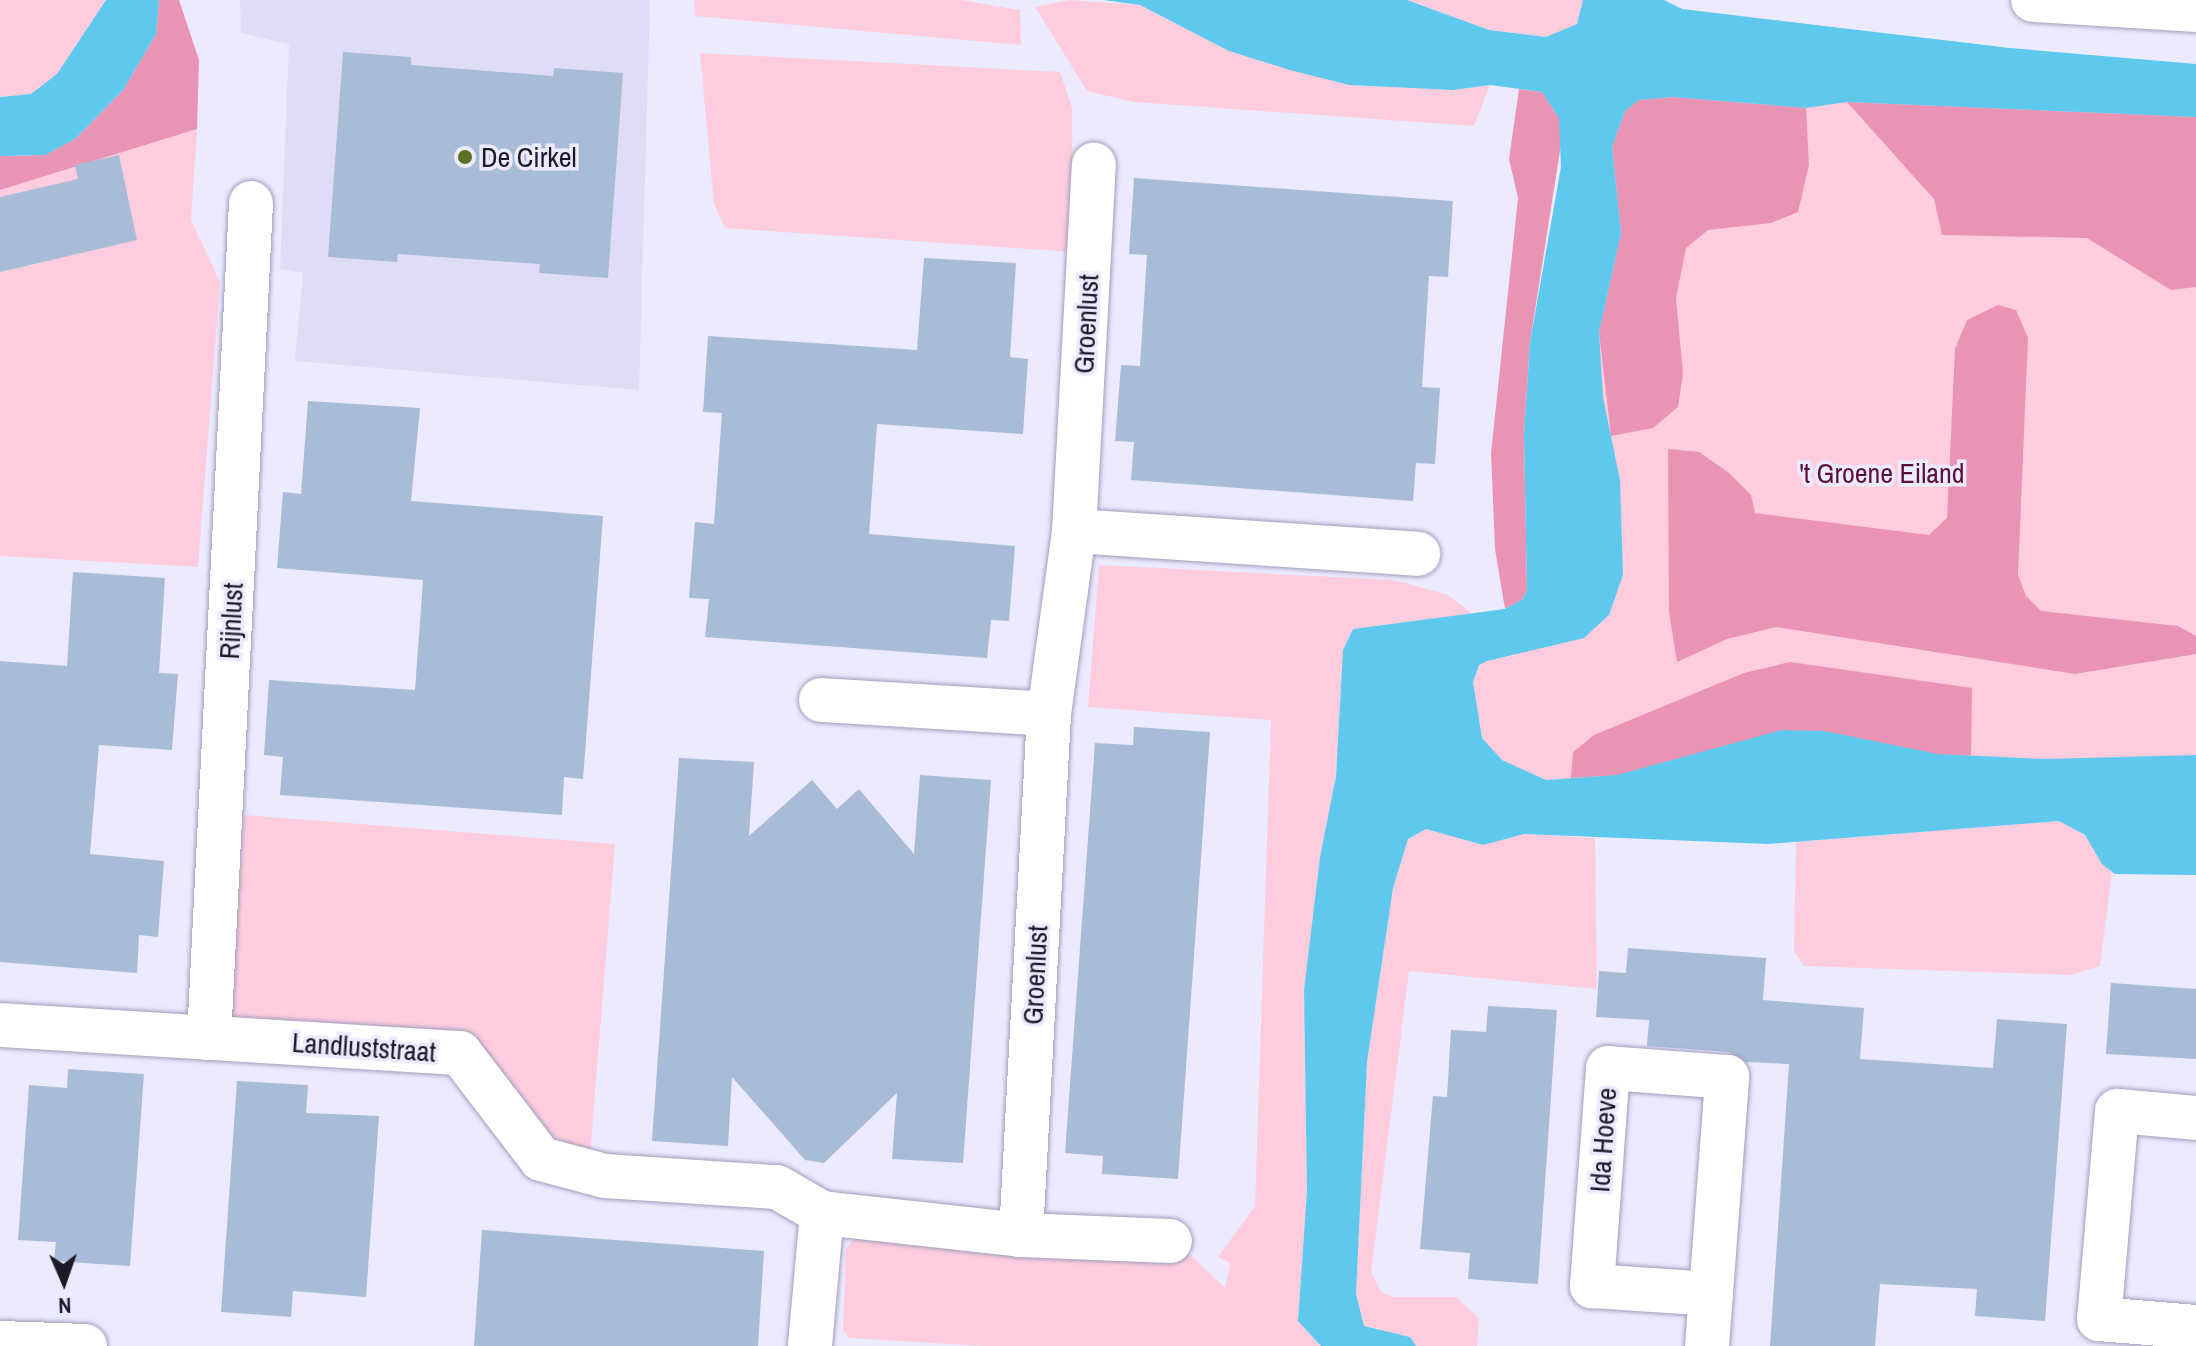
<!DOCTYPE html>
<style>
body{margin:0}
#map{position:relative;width:2196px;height:1346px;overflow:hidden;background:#ebeafe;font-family:"Archivo Narrow",sans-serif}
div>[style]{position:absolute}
.built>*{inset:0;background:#dfddf6}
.green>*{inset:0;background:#ffcdde}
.forest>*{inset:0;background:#ea94b5}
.water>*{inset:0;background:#5ec9ed}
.building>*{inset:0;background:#a8bcd8}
.roads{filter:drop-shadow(0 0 2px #a09dbc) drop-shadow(0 0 2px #a09dbc)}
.minor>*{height:44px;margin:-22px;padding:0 22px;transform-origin:22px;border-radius:22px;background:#fff}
.dots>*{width:22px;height:22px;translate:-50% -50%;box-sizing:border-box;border:4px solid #ebeafe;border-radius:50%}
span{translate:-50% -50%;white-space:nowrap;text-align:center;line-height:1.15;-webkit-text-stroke:7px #ebeafe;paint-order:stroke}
.poi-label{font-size:28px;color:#1b1a26}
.left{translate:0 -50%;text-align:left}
.street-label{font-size:28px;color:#1b1a26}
.park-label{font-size:28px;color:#5c1035}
.north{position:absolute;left:24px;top:1242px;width:80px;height:80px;-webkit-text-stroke:6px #ebeafe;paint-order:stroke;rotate:178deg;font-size:22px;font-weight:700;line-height:32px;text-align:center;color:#1b1a26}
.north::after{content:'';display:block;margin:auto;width:28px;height:36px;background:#1b1a26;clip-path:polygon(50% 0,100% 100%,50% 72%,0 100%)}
</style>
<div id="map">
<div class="built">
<div style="clip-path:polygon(240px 0,650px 0,639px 390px,295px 361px,303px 273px,280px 269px,289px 44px,241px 33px)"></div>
</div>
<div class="green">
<div style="clip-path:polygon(0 0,106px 0,57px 74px,31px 94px,0 97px)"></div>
<div style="clip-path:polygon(694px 0,961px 0,1020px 10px,1021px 45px,695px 16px)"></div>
<div style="clip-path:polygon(1070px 0,1140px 5px,1229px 51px,1349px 85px,1453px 90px,1490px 85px,1474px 126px,1134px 102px,1087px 91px,1035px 7px)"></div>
<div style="clip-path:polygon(1407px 0,1583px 0,1577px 24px,1546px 37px,1489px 30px)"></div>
<div style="clip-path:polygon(700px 53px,1060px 72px,1072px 108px,1073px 252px,725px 228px,714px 204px)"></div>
<div style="clip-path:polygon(1601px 70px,2196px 99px,2196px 789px,1465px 789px,1458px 648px,1556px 608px)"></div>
<div style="clip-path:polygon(197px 129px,191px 220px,220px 282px,198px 567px,0 556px,0 190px)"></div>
<div style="clip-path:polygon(1099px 565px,1394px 580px,1448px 595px,1473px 614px,1353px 629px,1343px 650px,1336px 776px,1320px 857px,1304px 990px,1307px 1191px,1298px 1321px,1321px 1346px,983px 1346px,849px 1338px,843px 1330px,846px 1248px,855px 1239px,1186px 1251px,1225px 1288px,1230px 1263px,1218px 1257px,1255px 1206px,1271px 720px,1088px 707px)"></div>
<div style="clip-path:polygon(244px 815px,615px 844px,590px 1155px,560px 1148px,472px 1039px,228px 1022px)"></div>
<div style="clip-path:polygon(2060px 821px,2085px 835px,2112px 871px,2100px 966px,2071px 975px,1804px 966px,1794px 952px,1796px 842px)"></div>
<div style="clip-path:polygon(1426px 829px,1483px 845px,1524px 834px,1595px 838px,1597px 989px,1409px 971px,1371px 1272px,1381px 1292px,1394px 1297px,1456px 1297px,1479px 1318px,1477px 1346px,1416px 1346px,1410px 1337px,1364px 1326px,1356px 1294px,1367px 1062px,1393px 888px,1408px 839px)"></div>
</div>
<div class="forest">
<div style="clip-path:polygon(159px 0,179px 0,199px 60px,197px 129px,0 190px,0 156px,45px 155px,75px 139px,123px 90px,156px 34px)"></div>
<div style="clip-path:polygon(1519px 89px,1542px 92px,1559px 118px,1562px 138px,1530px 342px,1524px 435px,1527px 589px,1523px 599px,1505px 609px,1495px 549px,1491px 453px,1518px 198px,1509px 159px)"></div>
<div style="clip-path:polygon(1673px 97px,1806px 108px,1809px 165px,1798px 212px,1771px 223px,1708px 230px,1686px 248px,1676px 298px,1683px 374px,1678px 407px,1653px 428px,1611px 436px,1599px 332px,1621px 233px,1612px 147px,1625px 111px,1639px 100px)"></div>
<div style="clip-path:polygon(1847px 102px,2196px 117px,2196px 287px,2171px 290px,2087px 238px,1942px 235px,1934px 199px)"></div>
<div style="clip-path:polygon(1998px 305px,2016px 310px,2028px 338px,2018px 575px,2026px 596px,2041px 611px,2178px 626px,2196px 636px,2196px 654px,2075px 674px,1776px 627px,1727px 639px,1677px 662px,1669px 612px,1668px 449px,1699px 452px,1729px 473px,1751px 495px,1755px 513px,1929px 535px,1947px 518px,1955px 349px,1967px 320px)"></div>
<div style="clip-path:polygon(1790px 662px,1972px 688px,1971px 755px,1571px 778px,1573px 752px,1594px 735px,1744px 673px)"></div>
</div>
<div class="water">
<div style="clip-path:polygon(106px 0,159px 0,156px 34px,123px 90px,75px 139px,45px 155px,0 156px,0 97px,31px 94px,57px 74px)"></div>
<div style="clip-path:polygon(1104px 0,1407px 0,1489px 30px,1546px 37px,1577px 24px,1583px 0,1664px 0,1682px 9px,2010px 48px,2196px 64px,2196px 117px,1847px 102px,1806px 108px,1673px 97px,1639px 100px,1625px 111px,1612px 147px,1621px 233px,1599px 332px,1603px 397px,1620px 480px,1623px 575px,1609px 615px,1584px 638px,1487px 661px,1479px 665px,1473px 682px,1482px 738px,1502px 760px,1546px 780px,1617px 775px,1782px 730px,1824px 731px,1938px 754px,2045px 759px,2196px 755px,2196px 875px,2115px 874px,2102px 864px,2085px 835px,2059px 821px,1768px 844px,1524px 834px,1483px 845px,1426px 829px,1408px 839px,1393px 888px,1367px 1062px,1356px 1294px,1364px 1326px,1410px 1337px,1416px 1346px,1321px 1346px,1298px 1321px,1307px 1191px,1304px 990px,1320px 857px,1336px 776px,1343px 650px,1353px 629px,1505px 609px,1523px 599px,1527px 589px,1524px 435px,1530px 342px,1561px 167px,1559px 118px,1542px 92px,1490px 85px,1453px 90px,1349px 85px,1290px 70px,1229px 51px,1140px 5px)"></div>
</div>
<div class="building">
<div style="clip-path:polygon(343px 52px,411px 57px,411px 65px,553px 76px,554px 68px,623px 73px,608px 278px,539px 273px,540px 264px,398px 254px,397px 262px,328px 257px)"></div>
<div style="clip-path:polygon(119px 155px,137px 240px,0 272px,0 197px,78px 179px,75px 165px)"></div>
<div style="clip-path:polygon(1134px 178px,1453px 201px,1448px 277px,1429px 276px,1422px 387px,1440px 388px,1435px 464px,1416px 463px,1413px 501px,1131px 480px,1134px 442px,1115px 441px,1121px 365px,1140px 366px,1147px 255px,1129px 254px)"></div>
<div style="clip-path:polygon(924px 258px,1016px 263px,1010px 357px,1028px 359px,1023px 434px,877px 424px,869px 534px,1015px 546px,1009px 621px,991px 620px,987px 658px,705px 637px,709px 599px,689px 598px,695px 522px,714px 524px,722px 413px,703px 412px,708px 336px,917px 350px)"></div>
<div style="clip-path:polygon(308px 401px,420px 408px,411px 501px,603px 516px,583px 779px,564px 777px,562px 815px,280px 795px,283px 757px,264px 755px,269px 680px,415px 690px,423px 580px,277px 568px,283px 492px,301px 494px)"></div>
<div style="clip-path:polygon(73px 572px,165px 578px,159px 673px,178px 674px,172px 750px,99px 745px,90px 854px,164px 861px,158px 937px,139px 935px,137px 973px,0 962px,0 661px,67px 666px)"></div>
<div style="clip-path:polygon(1134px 727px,1210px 732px,1178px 1179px,1102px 1174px,1103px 1156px,1065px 1153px,1095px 743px,1133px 745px)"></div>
<div style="clip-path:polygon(679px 758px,754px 762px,749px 836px,812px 780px,837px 809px,859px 789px,914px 854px,920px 775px,991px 780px,963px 1163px,892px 1159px,897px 1093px,824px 1163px,805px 1160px,732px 1077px,728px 1146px,652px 1141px)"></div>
<div style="clip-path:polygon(1628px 948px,1766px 958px,1763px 1000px,1864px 1008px,1860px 1059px,1993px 1068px,1997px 1019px,2067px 1024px,2045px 1321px,1975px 1316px,1977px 1289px,1880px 1284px,1875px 1346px,1770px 1346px,1789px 1064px,1746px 1062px,1729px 1052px,1647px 1046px,1649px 1020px,1596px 1017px,1599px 971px,1626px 973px)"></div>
<div style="clip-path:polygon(2111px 983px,2196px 989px,2196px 1059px,2106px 1054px)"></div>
<div style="clip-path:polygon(1488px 1006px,1557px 1010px,1538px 1284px,1468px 1279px,1470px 1253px,1420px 1249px,1433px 1096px,1447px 1097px,1451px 1030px,1486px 1032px)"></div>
<div style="clip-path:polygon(68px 1069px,144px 1074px,130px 1266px,54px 1261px,56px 1242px,18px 1240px,29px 1085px,67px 1088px)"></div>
<div style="clip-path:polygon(237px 1081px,308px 1085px,306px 1113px,379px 1116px,366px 1297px,293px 1291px,291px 1317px,221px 1312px)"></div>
<div style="clip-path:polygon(482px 1230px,764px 1251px,758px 1346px,474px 1346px)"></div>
</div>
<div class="roads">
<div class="minor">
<div style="left:2033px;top:0;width:163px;rotate:3.5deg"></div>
<div style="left:1074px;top:531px;width:345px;rotate:3.8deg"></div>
<div style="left:821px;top:700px;width:228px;rotate:3.5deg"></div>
<div style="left:0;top:1025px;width:461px;rotate:3.5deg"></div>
<div style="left:460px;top:1053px;width:133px;rotate:52.6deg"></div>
<div style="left:541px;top:1159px;width:66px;rotate:14.9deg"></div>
<div style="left:605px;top:1176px;width:172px;rotate:3.7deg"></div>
<div style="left:777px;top:1187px;width:52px;rotate:30deg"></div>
<div style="left:822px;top:1213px;width:134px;rotate:95.2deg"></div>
<div style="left:209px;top:1038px;width:836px;rotate:-87.12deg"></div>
<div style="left:2196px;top:1118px;width:79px;rotate:-174.9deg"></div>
<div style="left:2117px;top:1111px;width:209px;rotate:94.9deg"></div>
<div style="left:2099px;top:1319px;width:97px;rotate:4.7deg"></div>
<div style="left:822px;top:1213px;width:200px;rotate:6.3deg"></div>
<div style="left:1021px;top:1235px;width:149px;rotate:2.3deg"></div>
<div style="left:1021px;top:1235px;width:522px;rotate:-86.92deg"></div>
<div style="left:1049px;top:714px;width:185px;rotate:-82.2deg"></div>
<div style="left:1074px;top:531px;width:367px;rotate:-86.9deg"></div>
<div style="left:0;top:1343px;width:85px;rotate:2deg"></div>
<div style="left:1707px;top:1346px;width:270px;rotate:-85.7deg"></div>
<div style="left:1727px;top:1077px;width:119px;rotate:-175.7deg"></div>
<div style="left:1608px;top:1068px;width:219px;rotate:94.2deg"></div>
<div style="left:1592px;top:1286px;width:119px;rotate:3.8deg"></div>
</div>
</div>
<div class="dots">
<div style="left:465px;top:157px;background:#5c7121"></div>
</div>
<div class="poi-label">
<span class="left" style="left:481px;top:157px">De Cirkel</span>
</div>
<div class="street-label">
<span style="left:1086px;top:324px;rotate:-87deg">Groenlust</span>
<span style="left:231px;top:621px;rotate:-87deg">Rijnlust</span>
<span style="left:1035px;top:975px;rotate:-87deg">Groenlust</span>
<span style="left:364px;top:1047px;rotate:4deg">Landluststraat</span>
<span style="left:1603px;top:1140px;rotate:-86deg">Ida Hoeve</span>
</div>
<div class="park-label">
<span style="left:1882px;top:473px">'t Groene Eiland</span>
</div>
<div class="north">N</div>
</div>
